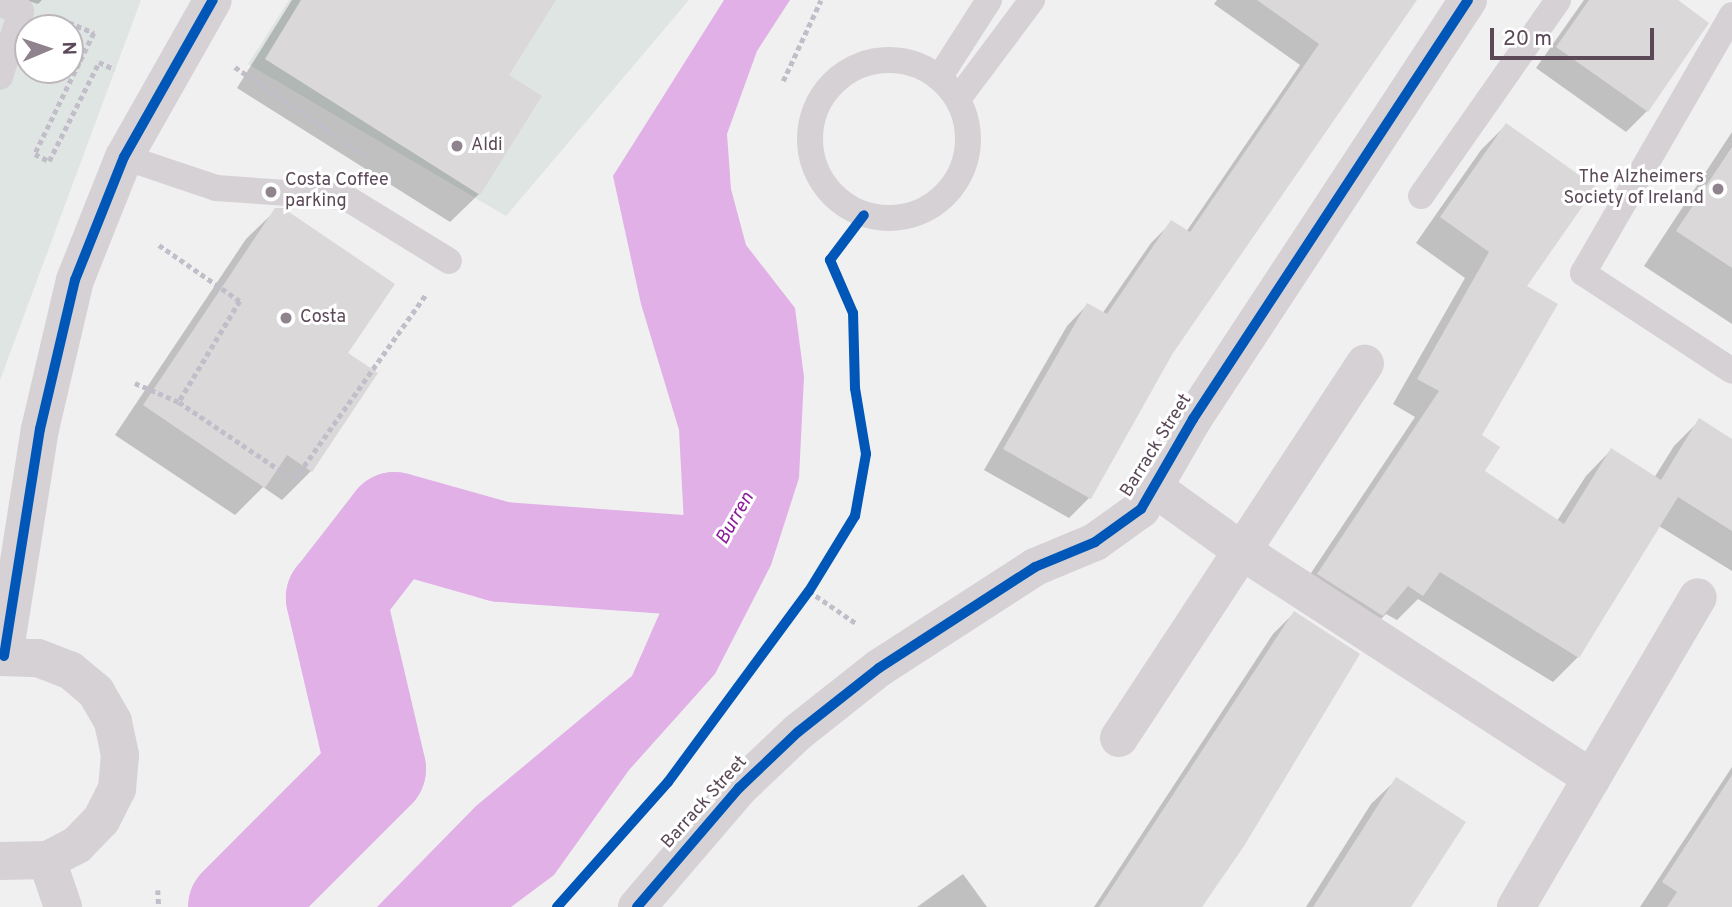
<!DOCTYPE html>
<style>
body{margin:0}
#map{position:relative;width:1732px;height:907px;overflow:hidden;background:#f0f0f0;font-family:Overpass,sans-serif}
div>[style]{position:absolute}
.commercial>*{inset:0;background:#dee5e2}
.water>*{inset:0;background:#e0b0e7}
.shadow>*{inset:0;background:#0003}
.river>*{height:100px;margin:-50px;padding:0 50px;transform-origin:50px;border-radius:50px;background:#e0b0e7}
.building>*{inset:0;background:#dad8d9}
.path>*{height:4.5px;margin-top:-2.25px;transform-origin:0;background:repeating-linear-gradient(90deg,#c2bec9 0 5px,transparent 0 8.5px)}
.service>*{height:26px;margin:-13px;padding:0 13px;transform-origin:13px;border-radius:13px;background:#d5d1d5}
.service>.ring{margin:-13px;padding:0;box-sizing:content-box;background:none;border:26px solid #d5d1d5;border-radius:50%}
.minor>*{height:38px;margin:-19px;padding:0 19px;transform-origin:19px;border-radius:19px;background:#d5d1d5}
.tertiary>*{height:38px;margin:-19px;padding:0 19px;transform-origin:19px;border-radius:19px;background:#d5d1d5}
.cycleway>*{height:10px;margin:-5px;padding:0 5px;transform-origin:5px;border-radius:5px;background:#0057b8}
.dots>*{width:19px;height:19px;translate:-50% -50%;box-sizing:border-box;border:4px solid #fff;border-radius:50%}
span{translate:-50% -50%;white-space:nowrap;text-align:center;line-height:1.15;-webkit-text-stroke:6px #fff;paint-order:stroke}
.poi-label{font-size:18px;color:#5b4958}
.left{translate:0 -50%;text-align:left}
.right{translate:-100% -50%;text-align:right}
.street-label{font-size:18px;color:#5b4958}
.water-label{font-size:19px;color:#8c1b9c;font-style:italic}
.north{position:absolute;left:14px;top:14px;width:70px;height:70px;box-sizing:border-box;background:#fff;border:2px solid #bdb6bc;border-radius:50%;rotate:88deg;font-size:19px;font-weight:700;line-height:28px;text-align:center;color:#5b4958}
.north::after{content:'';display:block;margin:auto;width:24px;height:32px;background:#8f838d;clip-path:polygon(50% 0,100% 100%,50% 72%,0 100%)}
.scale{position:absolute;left:1490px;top:28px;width:164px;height:32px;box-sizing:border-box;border:4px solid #5b4958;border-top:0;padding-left:9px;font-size:21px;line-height:24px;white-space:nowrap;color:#5b4958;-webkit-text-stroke:5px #fff;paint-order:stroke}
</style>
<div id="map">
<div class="commercial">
<div style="clip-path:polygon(evenodd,0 0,141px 0,0 380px,0 0,28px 28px,70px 28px,70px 70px,28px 70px,28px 28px)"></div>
<div style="clip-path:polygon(289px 0,689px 0,506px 216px,248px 64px)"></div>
</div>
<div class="water">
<div style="clip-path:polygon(724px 0,790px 0,757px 51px,727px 134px,731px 189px,746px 245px,795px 308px,804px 377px,799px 478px,771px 565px,715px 674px,629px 770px,554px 875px,511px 907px,377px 907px,476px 806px,632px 676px,665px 601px,684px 524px,679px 430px,641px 304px,613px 176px)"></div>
</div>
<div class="shadow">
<div style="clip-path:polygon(25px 0,42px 0,38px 4px)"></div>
<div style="clip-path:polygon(292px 0,554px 0,507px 76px,479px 194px,450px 222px,237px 88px)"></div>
<div style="clip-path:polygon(1217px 0,1412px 0,1172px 352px,1090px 497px,1069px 518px,984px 470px,1067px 326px,1087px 305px,1102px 314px,1151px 243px,1172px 222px,1186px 232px,1300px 65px,1214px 4px)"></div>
<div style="clip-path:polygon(1584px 0,1675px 0,1647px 111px,1626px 132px,1536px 68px)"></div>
<div style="clip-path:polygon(1506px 125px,1524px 287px,1480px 435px,1482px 471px,1557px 521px,1586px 476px,1611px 450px,1654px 478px,1674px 446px,1699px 421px,1732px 441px,1732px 571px,1659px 526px,1578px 657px,1553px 682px,1418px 599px,1397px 620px,1386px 614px,1367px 633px,1293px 600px,1415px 417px,1393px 404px,1465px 278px,1416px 243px,1481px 150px)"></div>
<div style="clip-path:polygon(1732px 132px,1732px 324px,1644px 266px)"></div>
<div style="clip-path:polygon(276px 210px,346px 353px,376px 373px,311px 471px,282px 500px,263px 487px,235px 515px,115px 435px,246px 239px)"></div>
<div style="clip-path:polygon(1294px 613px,1197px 907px,1094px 907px,1273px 634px)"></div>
<div style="clip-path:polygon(1732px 767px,1732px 907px,1640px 907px)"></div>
<div style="clip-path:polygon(1397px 779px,1409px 907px,1306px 907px,1371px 804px)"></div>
<div style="clip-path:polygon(963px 874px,987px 907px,917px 907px)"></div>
</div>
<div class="river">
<div style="left:238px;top:907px;width:195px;rotate:-45deg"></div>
<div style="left:376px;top:769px;width:176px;rotate:-103.2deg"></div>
<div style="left:336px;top:598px;width:96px;rotate:-52.2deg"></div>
<div style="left:395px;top:522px;width:110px;rotate:15.8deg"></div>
<div style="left:501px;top:552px;width:208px;rotate:4.1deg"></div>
</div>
<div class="building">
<div style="clip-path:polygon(301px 0,556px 0,509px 75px,542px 96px,480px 195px,265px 59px)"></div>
<div style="clip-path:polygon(1257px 0,1417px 0,1173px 353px,1091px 499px,1003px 449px,1087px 303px,1107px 314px,1171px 220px,1190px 232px,1319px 44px)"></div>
<div style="clip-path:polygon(1589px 0,1678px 0,1709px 23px,1648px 112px,1556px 47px)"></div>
<div style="clip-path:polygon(1506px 123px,1596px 187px,1527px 286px,1558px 304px,1482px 435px,1500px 447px,1485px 471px,1564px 524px,1611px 448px,1661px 480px,1699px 418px,1732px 439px,1732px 531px,1678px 497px,1579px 658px,1440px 572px,1423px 596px,1408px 586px,1383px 616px,1317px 574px,1439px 391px,1417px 379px,1489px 252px,1440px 217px)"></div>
<div style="clip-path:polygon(1732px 147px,1732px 268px,1676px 231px)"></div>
<div style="clip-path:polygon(275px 208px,283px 208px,395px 284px,348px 353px,378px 373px,312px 472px,287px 455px,265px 488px,143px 405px)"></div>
<div style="clip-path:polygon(1294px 611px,1360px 654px,1244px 846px,1202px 907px,1099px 907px)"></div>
<div style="clip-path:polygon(1732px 775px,1732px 907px,1667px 907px,1677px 892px,1662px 882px)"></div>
<div style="clip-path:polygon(1396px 777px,1466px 822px,1411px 907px,1313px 907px)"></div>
</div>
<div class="path">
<div style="left:61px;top:19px;width:36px;rotate:23deg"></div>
<div style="left:94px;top:33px;width:135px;rotate:116deg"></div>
<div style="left:35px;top:154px;width:16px;rotate:27deg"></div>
<div style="left:49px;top:161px;width:111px;rotate:-63.2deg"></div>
<div style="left:99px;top:62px;width:17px;rotate:25deg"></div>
<div style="left:235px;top:67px;width:162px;rotate:34.2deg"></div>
<div style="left:783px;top:81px;width:89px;rotate:-64.9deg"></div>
<div style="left:159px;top:245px;width:98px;rotate:34.7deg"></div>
<div style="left:240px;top:301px;width:118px;rotate:121.1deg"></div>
<div style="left:135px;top:383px;width:48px;rotate:23.4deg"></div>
<div style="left:179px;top:402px;width:139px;rotate:34.1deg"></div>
<div style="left:294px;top:480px;width:228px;rotate:-54.6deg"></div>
<div style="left:809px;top:591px;width:58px;rotate:34.5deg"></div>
<div style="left:158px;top:890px;width:17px;rotate:87deg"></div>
</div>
<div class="service">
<div style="left:0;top:4px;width:22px;rotate:18deg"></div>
<div style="left:21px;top:11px;width:69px;rotate:107.7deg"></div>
<div style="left:1732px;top:15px;width:298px;rotate:120deg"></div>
<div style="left:1583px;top:273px;width:178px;rotate:33.3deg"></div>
<div class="ring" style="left:810px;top:60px;width:132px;height:132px"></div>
<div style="left:939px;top:78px;width:93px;rotate:-57.3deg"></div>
<div style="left:958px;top:99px;width:124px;rotate:-53.2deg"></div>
<div style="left:124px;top:157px;width:97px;rotate:18.6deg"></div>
<div style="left:216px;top:188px;width:129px;rotate:4deg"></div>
<div style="left:345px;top:197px;width:122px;rotate:31.6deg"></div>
<div style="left:1421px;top:196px;width:239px;rotate:-55deg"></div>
</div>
<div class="minor">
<div style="left:1153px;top:487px;width:110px;rotate:35.7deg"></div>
<div style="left:1242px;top:551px;width:417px;rotate:33deg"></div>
<div style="left:1119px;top:738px;width:448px;rotate:-56.7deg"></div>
<div style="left:637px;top:907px;width:157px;rotate:-49.4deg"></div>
<div style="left:739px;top:788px;width:81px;rotate:-43.5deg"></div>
<div style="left:798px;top:732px;width:103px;rotate:-38.3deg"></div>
<div style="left:879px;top:668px;width:186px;rotate:-32.9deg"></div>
<div style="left:1035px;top:567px;width:65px;rotate:-22.6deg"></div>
<div style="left:1095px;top:542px;width:57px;rotate:-35.7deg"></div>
<div style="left:1141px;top:509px;width:104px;rotate:-60deg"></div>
<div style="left:1193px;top:419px;width:501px;rotate:-56.72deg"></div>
<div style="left:1516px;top:907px;width:359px;rotate:-59.6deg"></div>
</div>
<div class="tertiary">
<div style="left:4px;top:656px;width:230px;rotate:-81deg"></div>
<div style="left:40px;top:429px;width:153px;rotate:-76.8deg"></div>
<div style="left:75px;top:280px;width:132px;rotate:-68.3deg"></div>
<div style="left:124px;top:157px;width:180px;rotate:-60.5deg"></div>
<div style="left:0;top:657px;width:38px;rotate:2deg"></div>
<div style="left:38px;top:658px;width:34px;rotate:21deg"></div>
<div style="left:70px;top:670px;width:34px;rotate:40deg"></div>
<div style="left:96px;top:692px;width:34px;rotate:60deg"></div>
<div style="left:113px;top:722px;width:34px;rotate:78deg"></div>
<div style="left:120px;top:755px;width:34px;rotate:95deg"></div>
<div style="left:117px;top:789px;width:35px;rotate:117deg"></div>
<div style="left:101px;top:820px;width:35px;rotate:134deg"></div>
<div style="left:77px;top:845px;width:34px;rotate:153deg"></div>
<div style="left:47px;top:860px;width:47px;rotate:178.8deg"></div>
<div style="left:47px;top:860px;width:50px;rotate:71.2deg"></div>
</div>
<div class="cycleway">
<div style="left:4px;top:656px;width:230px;rotate:-81deg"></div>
<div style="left:40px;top:429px;width:153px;rotate:-76.8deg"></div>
<div style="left:75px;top:280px;width:132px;rotate:-68.3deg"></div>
<div style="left:124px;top:157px;width:180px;rotate:-60.5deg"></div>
<div style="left:557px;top:907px;width:167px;rotate:-48.4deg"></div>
<div style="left:668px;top:782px;width:237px;rotate:-53.6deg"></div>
<div style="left:809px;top:591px;width:88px;rotate:-58.5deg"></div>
<div style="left:855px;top:516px;width:63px;rotate:-79.9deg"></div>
<div style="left:866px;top:454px;width:67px;rotate:-99.5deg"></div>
<div style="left:855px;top:388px;width:75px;rotate:-91.5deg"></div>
<div style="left:853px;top:313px;width:58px;rotate:-113.5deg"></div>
<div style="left:830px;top:260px;width:56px;rotate:-52.9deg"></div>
<div style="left:637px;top:907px;width:157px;rotate:-49.4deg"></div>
<div style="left:739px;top:788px;width:81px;rotate:-43.5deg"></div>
<div style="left:798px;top:732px;width:103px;rotate:-38.3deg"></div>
<div style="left:879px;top:668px;width:186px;rotate:-32.9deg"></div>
<div style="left:1035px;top:567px;width:65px;rotate:-22.6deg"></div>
<div style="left:1095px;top:542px;width:57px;rotate:-35.7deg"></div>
<div style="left:1141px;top:509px;width:104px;rotate:-60deg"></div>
<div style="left:1193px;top:419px;width:501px;rotate:-56.72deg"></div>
</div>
<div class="dots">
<div style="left:457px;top:146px;background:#8f838d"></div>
<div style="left:1718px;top:189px;background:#8f838d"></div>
<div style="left:271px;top:192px;background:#8f838d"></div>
<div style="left:286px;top:318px;background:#8f838d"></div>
</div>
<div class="poi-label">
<span class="left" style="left:471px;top:146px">Aldi</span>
<span class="right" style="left:1704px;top:189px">The Alzheimers<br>Society of Ireland</span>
<span class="left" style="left:285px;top:192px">Costa Coffee<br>parking</span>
<span class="left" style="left:300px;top:318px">Costa</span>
</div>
<div class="street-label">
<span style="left:1157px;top:446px;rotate:-58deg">Barrack Street</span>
<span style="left:705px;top:803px;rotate:-48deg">Barrack Street</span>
</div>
<div class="water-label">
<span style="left:736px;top:519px;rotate:-60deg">Burren</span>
</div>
<div class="north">N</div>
<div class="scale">20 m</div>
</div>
